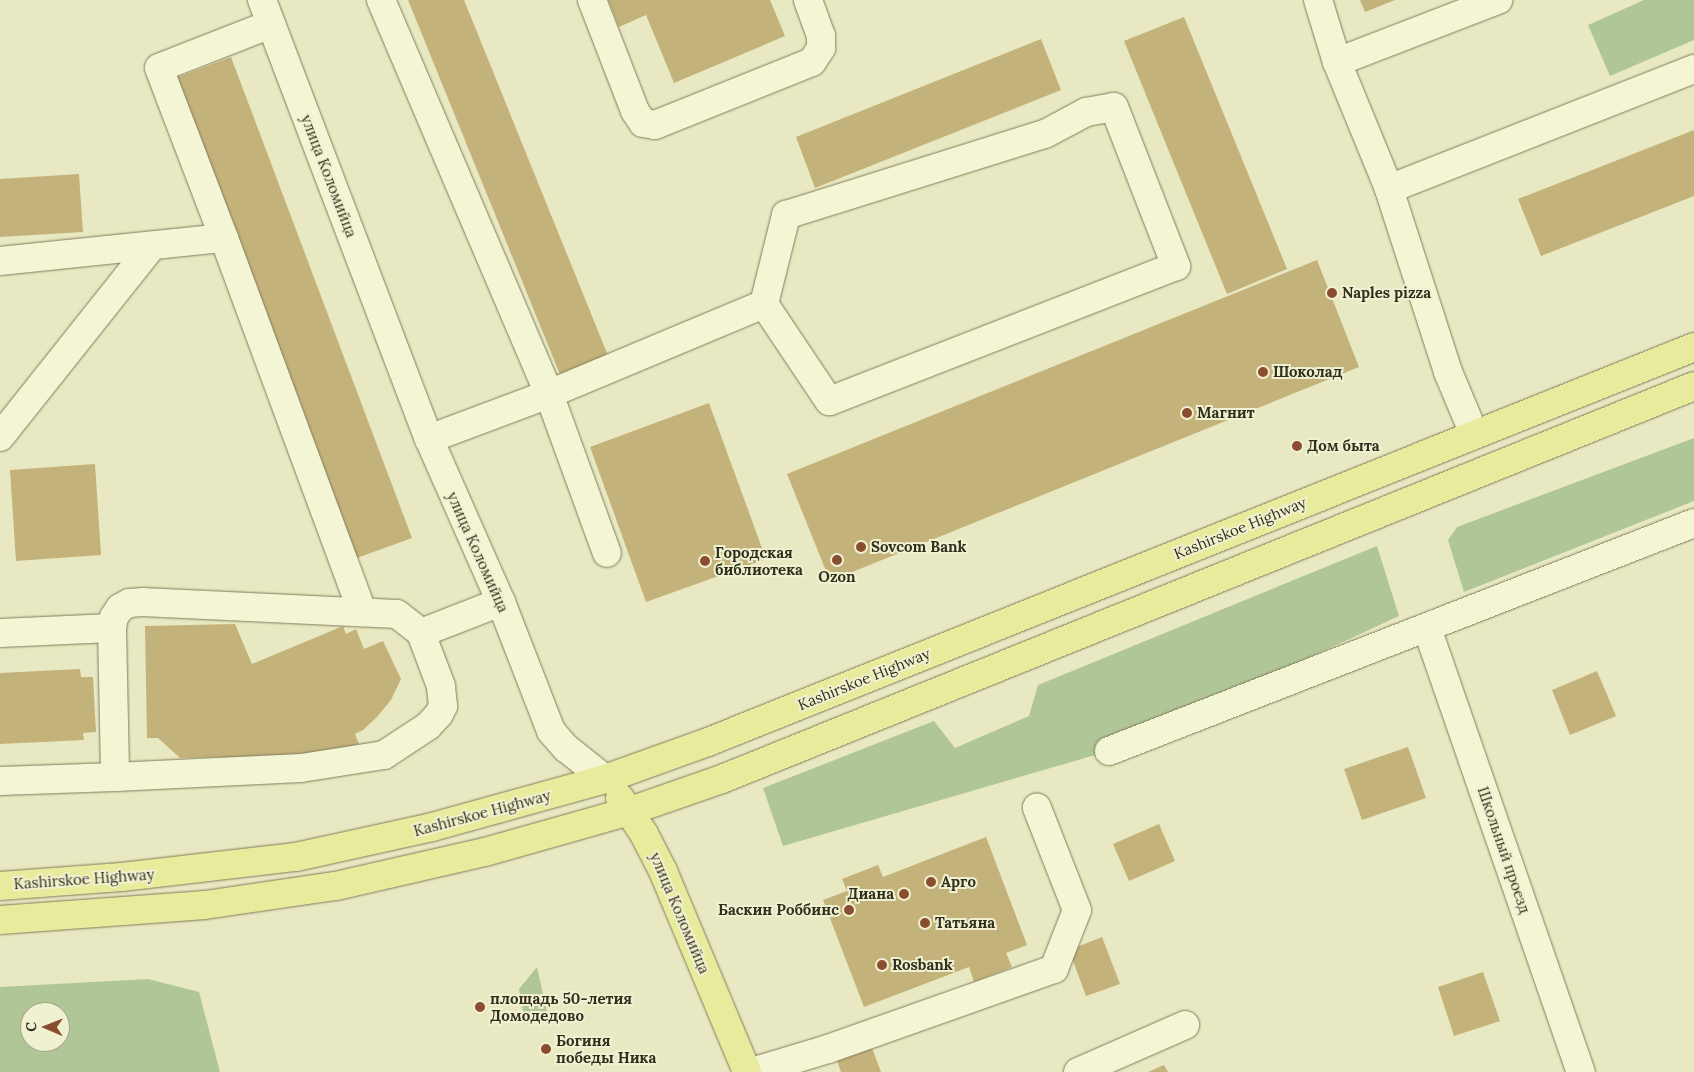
<!DOCTYPE html>
<meta charset="utf-8">
<style>
body{margin:0}
#map{position:relative;width:1694px;height:1072px;overflow:hidden;background:#e8e9c2;font-family:Lora,serif}
div>[style]{position:absolute}
.green>*{inset:0;background:#b1c697}
.building>*{inset:0;background:#c4b27b}
.roads{filter:drop-shadow(0 0 1px #817c5b) drop-shadow(0 0 1px #817c5b)}
.minor>*{height:28px;margin:-14px;padding:0 14px;transform-origin:14px;border-radius:14px;background:#f4f5d4}
.major>*{height:28px;margin:-14px;padding:0 14px;transform-origin:14px;border-radius:14px;background:#e8ea9c}
.dots>*{width:14px;height:14px;translate:-50% -50%;box-sizing:border-box;border:2px solid #f0f1d0;border-radius:50%}
span{translate:-50% -50%;white-space:nowrap;text-align:center;line-height:1.15;-webkit-text-stroke:4px #f0f1d0;paint-order:stroke}
.street-label{font-size:15px;color:#322e1e}
.poi-label{font-size:15px;color:#322e1e;font-weight:700}
.left{translate:0 -50%;text-align:left}
.right{translate:-100% -50%;text-align:right}
.north{position:absolute;left:20px;top:1002px;width:50px;height:50px;box-sizing:border-box;background:#f0f1d0;border:1px solid #a4a389;border-radius:50%;rotate:271deg;font-size:14px;font-weight:700;line-height:20px;text-align:center;color:#322e1e}
.north::after{content:'';display:block;margin:auto;width:18px;height:22px;background:#8b4d30;clip-path:polygon(50% 0,100% 100%,50% 72%,0 100%)}
</style>
<div id="map">
<div class="green">
<div style="clip-path:polygon(1644px 0,1694px 0,1694px 40px,1610px 76px,1588px 25px)"></div>
<div style="clip-path:polygon(1694px 438px,1694px 501px,1464px 592px,1448px 540px,1457px 527px)"></div>
<div style="clip-path:polygon(1377px 546px,1399px 616px,1109px 751px,783px 846px,763px 788px,934px 721px,955px 748px,1029px 716px,1038px 685px)"></div>
<div style="clip-path:polygon(537px 967px,547px 1012px,524px 1017px,519px 989px)"></div>
<div style="clip-path:polygon(evenodd,148px 979px,199px 992px,220px 1072px,0 1072px,0 987px,148px 979px,30px 1012px,60px 1012px,60px 1042px,30px 1042px,30px 1012px)"></div>
</div>
<div class="building">
<div style="clip-path:polygon(408px 0,464px 0,609px 358px,561px 377px)"></div>
<div style="clip-path:polygon(608px 0,770px 0,785px 36px,674px 83px,646px 15px,619px 27px)"></div>
<div style="clip-path:polygon(1360px 0,1395px 0,1365px 12px)"></div>
<div style="clip-path:polygon(1184px 17px,1287px 269px,1227px 294px,1124px 41px)"></div>
<div style="clip-path:polygon(1041px 39px,1061px 90px,815px 188px,796px 137px)"></div>
<div style="clip-path:polygon(231px 57px,412px 538px,354px 559px,173px 79px)"></div>
<div style="clip-path:polygon(1694px 130px,1694px 196px,1541px 256px,1518px 199px)"></div>
<div style="clip-path:polygon(79px 174px,83px 232px,0 237px,0 179px)"></div>
<div style="clip-path:polygon(1317px 260px,1359px 367px,830px 581px,787px 474px)"></div>
<div style="clip-path:polygon(709px 403px,766px 559px,646px 602px,590px 447px)"></div>
<div style="clip-path:polygon(95px 464px,101px 555px,16px 561px,10px 470px)"></div>
<div style="clip-path:polygon(235px 624px,252px 664px,343px 626px,346px 634px,356px 629px,364px 649px,383px 641px,401px 679px,391px 700px,376px 718px,363px 730px,355px 734px,359px 744px,332px 755px,180px 758px,158px 738px,147px 738px,145px 626px)"></div>
<div style="clip-path:polygon(80px 669px,81px 677px,93px 677px,96px 732px,83px 733px,84px 740px,0 744px,0 673px)"></div>
<div style="clip-path:polygon(1597px 671px,1616px 716px,1570px 735px,1552px 690px)"></div>
<div style="clip-path:polygon(1408px 747px,1426px 798px,1362px 820px,1344px 769px)"></div>
<div style="clip-path:polygon(1159px 824px,1175px 861px,1129px 881px,1113px 844px)"></div>
<div style="clip-path:polygon(986px 837px,1027px 945px,1006px 953px,1012px 967px,974px 982px,969px 967px,864px 1007px,823px 900px,847px 891px,842px 879px,878px 865px,883px 877px)"></div>
<div style="clip-path:polygon(1102px 937px,1120px 984px,1086px 996px,1069px 950px)"></div>
<div style="clip-path:polygon(1483px 972px,1500px 1021px,1454px 1036px,1438px 987px)"></div>
<div style="clip-path:polygon(872px 1048px,881px 1072px,841px 1072px,837px 1061px)"></div>
<div style="clip-path:polygon(1164px 1065px,1168px 1072px,1148px 1072px)"></div>
</div>
<div class="roads">
<div class="minor">
<div style="left:262px;top:0;width:470px;rotate:69.2deg"></div>
<div style="left:429px;top:439px;width:178px;rotate:66.2deg"></div>
<div style="left:501px;top:602px;width:138px;rotate:68.8deg"></div>
<div style="left:551px;top:731px;width:23px;rotate:49deg"></div>
<div style="left:566px;top:748px;width:50px;rotate:38.5deg"></div>
<div style="left:381px;top:0;width:428px;rotate:66.9deg"></div>
<div style="left:549px;top:394px;width:169px;rotate:70deg"></div>
<div style="left:592px;top:0;width:119px;rotate:68.8deg"></div>
<div style="left:635px;top:111px;width:14px;rotate:56deg"></div>
<div style="left:643px;top:123px;width:12px;rotate:9deg"></div>
<div style="left:655px;top:125px;width:169px;rotate:-21.9deg"></div>
<div style="left:812px;top:62px;width:17px;rotate:-57deg"></div>
<div style="left:821px;top:48px;width:12px;rotate:-90deg"></div>
<div style="left:821px;top:36px;width:38px;rotate:-110deg"></div>
<div style="left:1318px;top:0;width:65px;rotate:73deg"></div>
<div style="left:1337px;top:62px;width:137px;rotate:67.7deg"></div>
<div style="left:1389px;top:189px;width:192px;rotate:72.1deg"></div>
<div style="left:1448px;top:372px;width:67px;rotate:67.2deg"></div>
<div style="left:271px;top:24px;width:120px;rotate:158.6deg"></div>
<div style="left:159px;top:68px;width:182px;rotate:69.1deg"></div>
<div style="left:224px;top:238px;width:399px;rotate:69.7deg"></div>
<div style="left:1337px;top:62px;width:173px;rotate:-21.1deg"></div>
<div style="left:1389px;top:189px;width:328px;rotate:-21.5deg"></div>
<div style="left:0;top:261px;width:225px;rotate:-5.9deg"></div>
<div style="left:0;top:437px;width:244px;rotate:-51.5deg"></div>
<div style="left:429px;top:439px;width:128px;rotate:-20.6deg"></div>
<div style="left:549px;top:394px;width:233px;rotate:-22.7deg"></div>
<div style="left:764px;top:304px;width:92px;rotate:-76.1deg"></div>
<div style="left:786px;top:215px;width:271px;rotate:-17.4deg"></div>
<div style="left:1045px;top:134px;width:47px;rotate:-28.2deg"></div>
<div style="left:1086px;top:112px;width:28px;rotate:-10deg"></div>
<div style="left:1114px;top:107px;width:171px;rotate:68.7deg"></div>
<div style="left:1176px;top:266px;width:372px;rotate:158.7deg"></div>
<div style="left:829px;top:401px;width:117px;rotate:-123.8deg"></div>
<div style="left:112px;top:628px;width:149px;rotate:88.8deg"></div>
<div style="left:115px;top:777px;width:186px;rotate:-2.8deg"></div>
<div style="left:301px;top:768px;width:84px;rotate:-8.9deg"></div>
<div style="left:384px;top:755px;width:53px;rotate:-33.4deg"></div>
<div style="left:428px;top:726px;width:16px;rotate:-47deg"></div>
<div style="left:439px;top:714px;width:9px;rotate:-63deg"></div>
<div style="left:443px;top:706px;width:20px;rotate:-96deg"></div>
<div style="left:441px;top:686px;width:57px;rotate:-110.7deg"></div>
<div style="left:1427px;top:628px;width:470px;rotate:70.9deg"></div>
<div style="left:0;top:633px;width:112px;rotate:-2.6deg"></div>
<div style="left:112px;top:628px;width:11px;rotate:-80deg"></div>
<div style="left:114px;top:617px;width:11px;rotate:-56deg"></div>
<div style="left:120px;top:608px;width:10px;rotate:-29deg"></div>
<div style="left:129px;top:603px;width:13px;rotate:-4deg"></div>
<div style="left:142px;top:602px;width:255px;rotate:2.7deg"></div>
<div style="left:397px;top:614px;width:31px;rotate:38deg"></div>
<div style="left:421px;top:633px;width:86px;rotate:-21.2deg"></div>
<div style="left:1109px;top:751px;width:628px;rotate:-21.29deg"></div>
<div style="left:0;top:781px;width:115px;rotate:-2deg"></div>
<div style="left:752px;top:1072px;width:79px;rotate:-16.8deg"></div>
<div style="left:828px;top:1049px;width:240px;rotate:-19.5deg"></div>
<div style="left:1054px;top:969px;width:63px;rotate:-68.7deg"></div>
<div style="left:1077px;top:910px;width:110px;rotate:-111.4deg"></div>
<div style="left:1078px;top:1072px;width:117px;rotate:-23.7deg"></div>
</div>
<div class="major">
<div style="left:620px;top:798px;width:43px;rotate:56.3deg"></div>
<div style="left:644px;top:834px;width:42px;rotate:62.8deg"></div>
<div style="left:663px;top:871px;width:218px;rotate:67.3deg"></div>
<div style="left:0;top:886px;width:122px;rotate:-4.2deg"></div>
<div style="left:122px;top:877px;width:175px;rotate:-6.6deg"></div>
<div style="left:296px;top:857px;width:139px;rotate:-12.4deg"></div>
<div style="left:432px;top:827px;width:180px;rotate:-15.5deg"></div>
<div style="left:605px;top:779px;width:109px;rotate:-19.8deg"></div>
<div style="left:708px;top:742px;width:1062px;rotate:-21.83deg"></div>
<div style="left:0;top:920px;width:206px;rotate:-4.2deg"></div>
<div style="left:205px;top:905px;width:132px;rotate:-8.3deg"></div>
<div style="left:336px;top:886px;width:153px;rotate:-12.9deg"></div>
<div style="left:485px;top:852px;width:151px;rotate:-15.8deg"></div>
<div style="left:630px;top:811px;width:97px;rotate:-19.2deg"></div>
<div style="left:722px;top:779px;width:1048px;rotate:-22.01deg"></div>
</div>
</div>
<div class="dots">
<div style="left:1332px;top:293px;background:#8b4d30"></div>
<div style="left:1263px;top:372px;background:#8b4d30"></div>
<div style="left:1187px;top:413px;background:#8b4d30"></div>
<div style="left:1297px;top:446px;background:#8b4d30"></div>
<div style="left:861px;top:547px;background:#8b4d30"></div>
<div style="left:837px;top:560px;background:#8b4d30"></div>
<div style="left:705px;top:561px;background:#8b4d30"></div>
<div style="left:931px;top:882px;background:#8b4d30"></div>
<div style="left:904px;top:894px;background:#8b4d30"></div>
<div style="left:849px;top:910px;background:#8b4d30"></div>
<div style="left:925px;top:923px;background:#8b4d30"></div>
<div style="left:882px;top:965px;background:#8b4d30"></div>
<div style="left:480px;top:1007px;background:#8b4d30"></div>
<div style="left:546px;top:1049px;background:#8b4d30"></div>
</div>
<div class="street-label">
<span style="left:329px;top:176px;rotate:69deg">улица Коломийца</span>
<span style="left:1240px;top:528px;rotate:-22deg">Kashirskoe Highway</span>
<span style="left:478px;top:552px;rotate:66deg">улица Коломийца</span>
<span style="left:864px;top:679px;rotate:-22deg">Kashirskoe Highway</span>
<span style="left:482px;top:813px;rotate:-15deg">Kashirskoe Highway</span>
<span style="left:1504px;top:850px;rotate:71deg">Школьный проезд</span>
<span style="left:84px;top:879px;rotate:-4deg">Kashirskoe Highway</span>
<span style="left:680px;top:913px;rotate:67deg">улица Коломийца</span>
</div>
<div class="poi-label">
<span class="left" style="left:1342px;top:293px">Naples pizza</span>
<span class="left" style="left:1273px;top:372px">Шоколад</span>
<span class="left" style="left:1197px;top:413px">Магнит</span>
<span class="left" style="left:1307px;top:446px">Дом быта</span>
<span class="left" style="left:871px;top:547px">Sovcom Bank</span>
<span class="left" style="left:715px;top:561px">Городская<br>библиотека</span>
<span style="left:837px;top:577px">Ozon</span>
<span class="left" style="left:941px;top:882px">Арго</span>
<span class="right" style="left:894px;top:894px">Диана</span>
<span class="right" style="left:839px;top:910px">Баскин Роббинс</span>
<span class="left" style="left:935px;top:923px">Татьяна</span>
<span class="left" style="left:892px;top:965px">Rosbank</span>
<span class="left" style="left:490px;top:1007px">площадь 50-летия<br>Домодедово</span>
<span class="left" style="left:556px;top:1049px">Богиня<br>победы Ника</span>
</div>
<div class="north">С</div>
</div>
